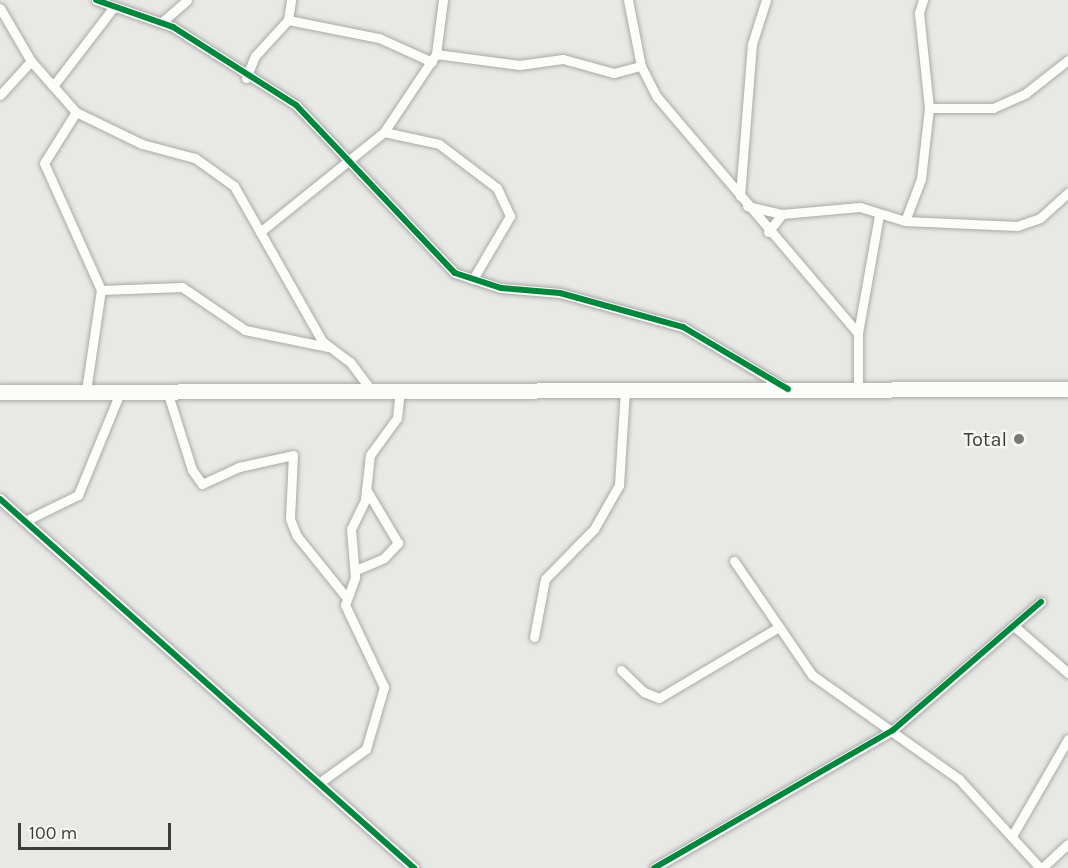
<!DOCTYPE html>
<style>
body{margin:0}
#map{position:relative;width:1068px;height:868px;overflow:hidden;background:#e8e9e6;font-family:Karla,sans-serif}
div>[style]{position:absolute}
.roads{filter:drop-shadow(0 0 2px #a9aaa7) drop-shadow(0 0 2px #a9aaa7)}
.minor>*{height:9px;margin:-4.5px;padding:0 4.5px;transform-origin:4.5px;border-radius:4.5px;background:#fcfcfb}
.tertiary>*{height:10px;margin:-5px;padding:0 5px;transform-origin:5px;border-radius:5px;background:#fcfcfb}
.trunk>*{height:15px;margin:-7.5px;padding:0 7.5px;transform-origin:7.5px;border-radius:7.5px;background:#fcfcfb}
.cycleway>*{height:6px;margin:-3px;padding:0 3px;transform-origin:3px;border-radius:3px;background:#00873e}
.dots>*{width:16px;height:16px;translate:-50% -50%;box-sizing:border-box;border:3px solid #f6f7f2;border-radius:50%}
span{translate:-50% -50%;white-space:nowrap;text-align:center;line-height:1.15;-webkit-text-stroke:4.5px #f6f7f2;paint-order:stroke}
.poi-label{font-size:20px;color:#3c3c3a}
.right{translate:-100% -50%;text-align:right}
.scale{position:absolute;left:18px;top:823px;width:153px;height:27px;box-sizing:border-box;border:3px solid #3c3c3a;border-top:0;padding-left:8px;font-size:18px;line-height:21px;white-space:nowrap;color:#3c3c3a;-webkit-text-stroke:4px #f6f7f2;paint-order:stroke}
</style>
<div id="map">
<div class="roads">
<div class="minor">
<div style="left:96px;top:0;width:82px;rotate:19.3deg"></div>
<div style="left:173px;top:27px;width:146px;rotate:32.4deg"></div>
<div style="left:296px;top:105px;width:231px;rotate:46.6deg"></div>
<div style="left:455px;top:273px;width:48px;rotate:18.1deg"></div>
<div style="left:501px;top:288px;width:59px;rotate:4.8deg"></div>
<div style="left:560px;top:293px;width:128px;rotate:15.5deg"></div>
<div style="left:683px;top:327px;width:121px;rotate:30.8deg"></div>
<div style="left:628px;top:0;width:67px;rotate:78.9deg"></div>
<div style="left:641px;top:66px;width:35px;rotate:63deg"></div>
<div style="left:657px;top:97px;width:310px;rotate:49.6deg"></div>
<div style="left:858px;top:333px;width:56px;rotate:90deg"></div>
<div style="left:0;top:8px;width:61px;rotate:59.7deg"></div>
<div style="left:31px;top:61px;width:68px;rotate:48.6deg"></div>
<div style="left:76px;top:112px;width:73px;rotate:25.9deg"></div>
<div style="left:142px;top:144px;width:55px;rotate:14.8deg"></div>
<div style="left:195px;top:158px;width:48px;rotate:35.7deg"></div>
<div style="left:234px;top:186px;width:178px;rotate:60.4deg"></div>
<div style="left:322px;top:341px;width:35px;rotate:37deg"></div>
<div style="left:350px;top:362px;width:35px;rotate:53deg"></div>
<div style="left:288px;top:20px;width:93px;rotate:11.2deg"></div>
<div style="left:379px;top:38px;width:58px;rotate:24.4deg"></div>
<div style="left:162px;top:22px;width:33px;rotate:-41deg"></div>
<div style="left:436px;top:54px;width:84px;rotate:7.5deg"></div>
<div style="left:519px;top:65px;width:44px;rotate:-7.8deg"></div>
<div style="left:563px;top:59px;width:53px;rotate:15.4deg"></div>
<div style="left:614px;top:73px;width:28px;rotate:-15deg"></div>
<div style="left:246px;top:78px;width:24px;rotate:-68deg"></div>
<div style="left:255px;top:56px;width:49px;rotate:-47.5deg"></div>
<div style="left:288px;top:20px;width:20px;rotate:-81deg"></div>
<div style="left:53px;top:86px;width:98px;rotate:-52.4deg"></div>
<div style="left:0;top:95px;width:46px;rotate:-47.6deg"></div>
<div style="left:929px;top:108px;width:64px"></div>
<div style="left:993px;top:108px;width:36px;rotate:-24deg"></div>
<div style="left:1026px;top:93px;width:53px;rotate:-38.2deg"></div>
<div style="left:76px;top:112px;width:60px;rotate:122.1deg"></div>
<div style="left:44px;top:163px;width:139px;rotate:65.8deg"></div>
<div style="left:384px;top:132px;width:56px;rotate:12.3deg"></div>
<div style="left:439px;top:144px;width:73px;rotate:37.2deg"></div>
<div style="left:497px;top:188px;width:31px;rotate:65deg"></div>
<div style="left:510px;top:216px;width:73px;rotate:120.4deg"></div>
<div style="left:740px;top:196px;width:152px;rotate:-85.5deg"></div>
<div style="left:752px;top:44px;width:46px;rotate:-72.3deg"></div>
<div style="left:747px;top:206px;width:36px;rotate:13deg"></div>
<div style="left:782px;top:214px;width:78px;rotate:-5.1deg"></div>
<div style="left:860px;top:207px;width:47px;rotate:17.3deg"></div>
<div style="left:905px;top:221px;width:112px;rotate:2.6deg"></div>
<div style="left:1017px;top:226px;width:24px;rotate:-19deg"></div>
<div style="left:1040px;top:218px;width:38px;rotate:-42deg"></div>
<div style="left:905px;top:221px;width:45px;rotate:-69.1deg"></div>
<div style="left:921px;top:179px;width:71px;rotate:-83.6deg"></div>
<div style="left:929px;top:108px;width:96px;rotate:-96deg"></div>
<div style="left:919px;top:13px;width:14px;rotate:-73deg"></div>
<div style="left:260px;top:232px;width:159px;rotate:-38.9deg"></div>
<div style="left:384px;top:132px;width:94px;rotate:-56.3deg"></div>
<div style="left:436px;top:54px;width:54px;rotate:-82.6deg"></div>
<div style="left:768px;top:232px;width:23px;rotate:-52deg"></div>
<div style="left:858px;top:333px;width:120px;rotate:-79.9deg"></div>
<div style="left:86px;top:391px;width:102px;rotate:-81.6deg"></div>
<div style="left:101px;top:290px;width:81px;rotate:-2.1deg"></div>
<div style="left:182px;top:287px;width:76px;rotate:34.3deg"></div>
<div style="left:245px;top:330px;width:85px;rotate:11.6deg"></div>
<div style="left:167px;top:391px;width:83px;rotate:72.4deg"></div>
<div style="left:192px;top:470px;width:17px;rotate:54deg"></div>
<div style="left:202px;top:484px;width:41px;rotate:-24.7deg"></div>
<div style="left:239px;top:467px;width:55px;rotate:-12.5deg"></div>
<div style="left:293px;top:455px;width:64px;rotate:92.7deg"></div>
<div style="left:290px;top:519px;width:18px;rotate:68deg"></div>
<div style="left:297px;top:536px;width:78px;rotate:51.2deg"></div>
<div style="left:25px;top:521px;width:59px;rotate:-26.1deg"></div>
<div style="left:78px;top:495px;width:113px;rotate:-67.7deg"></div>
<div style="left:734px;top:561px;width:138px;rotate:55.6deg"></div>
<div style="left:812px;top:675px;width:180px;rotate:35.3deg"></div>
<div style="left:959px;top:779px;width:120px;rotate:47.7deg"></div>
<div style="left:356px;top:570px;width:30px;rotate:-23deg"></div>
<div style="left:384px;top:558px;width:21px;rotate:-47deg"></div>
<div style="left:398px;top:543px;width:63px;rotate:-120.7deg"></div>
<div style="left:1014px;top:626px;width:72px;rotate:41deg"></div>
<div style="left:534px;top:637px;width:59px;rotate:-79.3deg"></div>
<div style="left:545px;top:579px;width:70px;rotate:-45.6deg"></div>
<div style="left:594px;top:529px;width:51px;rotate:-60.4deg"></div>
<div style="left:619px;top:485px;width:95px;rotate:-86.4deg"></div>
<div style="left:621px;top:670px;width:32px;rotate:44deg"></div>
<div style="left:644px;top:692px;width:16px;rotate:22deg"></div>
<div style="left:659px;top:698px;width:139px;rotate:-30.6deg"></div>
<div style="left:319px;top:783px;width:58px;rotate:-35.9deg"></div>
<div style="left:366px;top:749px;width:65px;rotate:-73.8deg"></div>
<div style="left:384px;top:687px;width:91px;rotate:-115.4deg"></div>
<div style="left:345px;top:605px;width:30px;rotate:-70deg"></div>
<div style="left:355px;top:577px;width:48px;rotate:-94.8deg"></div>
<div style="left:351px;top:529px;width:32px;rotate:-64deg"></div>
<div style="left:365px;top:500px;width:45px;rotate:-83.7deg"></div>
<div style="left:370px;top:455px;width:46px;rotate:-53.9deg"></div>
<div style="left:397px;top:418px;width:28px;rotate:-84deg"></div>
<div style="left:1012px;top:836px;width:112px;rotate:-60deg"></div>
<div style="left:654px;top:868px;width:276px;rotate:-30deg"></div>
<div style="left:893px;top:730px;width:196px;rotate:-40.9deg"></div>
<div style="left:1042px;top:868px;width:35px;rotate:-43deg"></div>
</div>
<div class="tertiary">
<div style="left:0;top:499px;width:555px;rotate:41.71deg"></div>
</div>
<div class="trunk">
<div style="left:0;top:392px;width:1068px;rotate:-0.16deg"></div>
</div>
</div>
<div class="cycleway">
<div style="left:96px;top:0;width:82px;rotate:19.3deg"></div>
<div style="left:173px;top:27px;width:146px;rotate:32.4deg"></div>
<div style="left:296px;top:105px;width:231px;rotate:46.6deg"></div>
<div style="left:455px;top:273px;width:48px;rotate:18.1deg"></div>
<div style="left:501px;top:288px;width:59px;rotate:4.8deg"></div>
<div style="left:560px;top:293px;width:128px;rotate:15.5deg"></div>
<div style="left:683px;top:327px;width:122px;rotate:30.6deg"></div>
<div style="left:0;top:499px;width:555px;rotate:41.71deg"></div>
<div style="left:654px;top:868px;width:276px;rotate:-30deg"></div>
<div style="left:893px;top:730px;width:196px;rotate:-40.9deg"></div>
</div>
<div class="dots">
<div style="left:1019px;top:439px;background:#787976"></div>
</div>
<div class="poi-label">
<span class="right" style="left:1007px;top:439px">Total</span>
</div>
<div class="scale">100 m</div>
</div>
